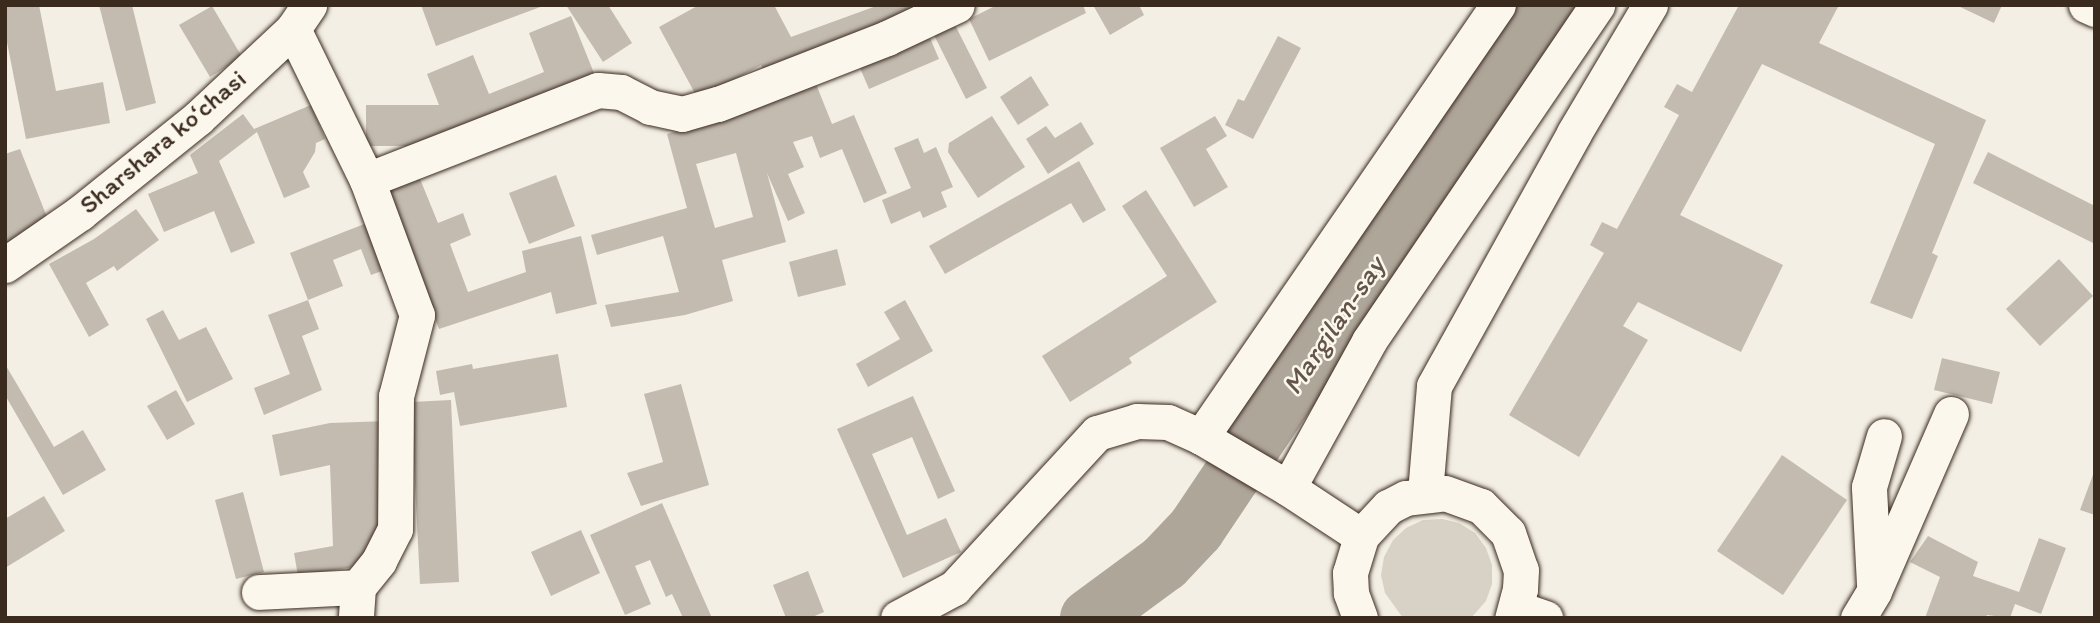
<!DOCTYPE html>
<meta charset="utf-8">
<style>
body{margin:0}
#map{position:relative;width:2100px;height:623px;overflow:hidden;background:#f3efe4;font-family:Itim,sans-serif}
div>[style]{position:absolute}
.green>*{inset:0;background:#d8d1c6}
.river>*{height:58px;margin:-29px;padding:0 29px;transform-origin:29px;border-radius:29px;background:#afa69a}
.building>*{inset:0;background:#c3bbb0}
.roads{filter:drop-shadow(0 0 2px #3b2a1e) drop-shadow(0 0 2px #3b2a1e)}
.minor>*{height:35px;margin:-17.5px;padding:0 17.5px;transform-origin:17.5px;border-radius:17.5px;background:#fbf7ec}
span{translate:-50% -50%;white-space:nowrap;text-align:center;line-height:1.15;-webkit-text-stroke:5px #fbf7ec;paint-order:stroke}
.street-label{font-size:26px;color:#3b2a1e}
.water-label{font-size:28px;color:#645549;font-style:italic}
.frame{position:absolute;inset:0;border:7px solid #3b2a1e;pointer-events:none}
</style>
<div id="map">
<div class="green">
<div style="clip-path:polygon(1442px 519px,1459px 523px,1475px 533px,1486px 548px,1492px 565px,1492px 584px,1486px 601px,1471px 618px,1403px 618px,1385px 593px,1381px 575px,1384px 557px,1393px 540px,1406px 528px,1423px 520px)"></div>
</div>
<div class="river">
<div style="left:1089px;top:618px;width:93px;rotate:-36.3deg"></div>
<div style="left:1164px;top:563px;width:47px;rotate:-46.7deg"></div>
<div style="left:1196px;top:529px;width:631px;rotate:-56.11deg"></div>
</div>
<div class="building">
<div style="clip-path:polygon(5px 5px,39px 5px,56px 91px,103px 82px,110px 123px,26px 139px,5px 32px)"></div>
<div style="clip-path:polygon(99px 5px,132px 5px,156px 103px,126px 111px)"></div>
<div style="clip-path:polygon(421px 5px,543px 5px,543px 6px,436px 46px)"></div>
<div style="clip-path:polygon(566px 5px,608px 5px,632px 43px,603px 62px)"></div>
<div style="clip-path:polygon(699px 5px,774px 5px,791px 37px,879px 5px,947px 5px,767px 76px,761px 65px,698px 99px,659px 27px)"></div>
<div style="clip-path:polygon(997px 5px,1083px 5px,1086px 13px,989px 61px,969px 19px)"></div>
<div style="clip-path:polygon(1093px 5px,1139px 5px,1144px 15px,1110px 35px)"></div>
<div style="clip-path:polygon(1739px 5px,1839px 5px,1819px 43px,1986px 120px,1932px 253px,1938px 256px,1912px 319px,1870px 303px,1935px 144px,1762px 64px,1680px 215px,1783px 265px,1741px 352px,1638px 302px,1623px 326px,1648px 340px,1579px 457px,1509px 415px,1604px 253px,1590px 245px,1602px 222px,1617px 229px,1679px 115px,1664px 107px,1677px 84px,1692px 92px)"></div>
<div style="clip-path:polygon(1956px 5px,2002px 5px,1994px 23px)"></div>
<div style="clip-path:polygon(212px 6px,242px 57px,210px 77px,179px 25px)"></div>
<div style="clip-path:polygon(571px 16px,598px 83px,439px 146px,366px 146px,366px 105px,439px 105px,427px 74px,473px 55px,489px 94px,544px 72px,529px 33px)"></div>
<div style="clip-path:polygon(955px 25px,987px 88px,966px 99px,934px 35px)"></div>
<div style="clip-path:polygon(1278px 36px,1301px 48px,1253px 139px,1225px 125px,1238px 99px,1244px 101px)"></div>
<div style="clip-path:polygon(930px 38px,939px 59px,869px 89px,860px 68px)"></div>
<div style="clip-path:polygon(1031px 76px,1049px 105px,1018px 125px,1000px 97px)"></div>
<div style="clip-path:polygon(evenodd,816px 84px,832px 124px,854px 115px,887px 193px,864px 203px,842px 149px,820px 158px,812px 136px,793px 142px,804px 167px,788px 174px,805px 213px,788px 221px,767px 173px,786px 242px,722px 260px,733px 301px,685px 315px,611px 327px,605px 305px,679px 292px,663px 236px,597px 255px,591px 235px,687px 208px,667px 134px,741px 113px,816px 84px,736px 153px,753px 217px,715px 228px,696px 164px,736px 153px)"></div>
<div style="clip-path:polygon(311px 105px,325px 139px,316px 143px,315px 152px,303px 172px,310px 187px,284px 198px,257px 132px,219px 161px,255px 243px,231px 253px,214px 211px,164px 232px,148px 194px,198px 173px,190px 155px,243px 114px,254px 129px)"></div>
<div style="clip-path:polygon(992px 116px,1025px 167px,978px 198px,948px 152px,949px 143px)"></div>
<div style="clip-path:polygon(1215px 116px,1227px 136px,1206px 149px,1228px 187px,1194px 207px,1160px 148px)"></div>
<div style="clip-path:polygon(1081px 122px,1094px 144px,1048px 174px,1026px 139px,1046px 126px,1055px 138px)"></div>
<div style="clip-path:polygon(918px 138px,924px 153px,936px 147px,953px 187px,941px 192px,947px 207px,923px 218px,920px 211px,891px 224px,882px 200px,911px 188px,894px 148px)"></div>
<div style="clip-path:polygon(20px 149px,47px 217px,5px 244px,5px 154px)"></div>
<div style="clip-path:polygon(1988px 152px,2095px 206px,2095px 244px,1973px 183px)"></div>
<div style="clip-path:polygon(1079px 161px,1106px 210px,1083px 223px,1071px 203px,945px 274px,929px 246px)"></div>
<div style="clip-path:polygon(418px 174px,438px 223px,463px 213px,471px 235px,450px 244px,468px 292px,526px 272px,522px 251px,581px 236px,597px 304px,556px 314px,551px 292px,439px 329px,384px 188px)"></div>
<div style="clip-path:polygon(556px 175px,575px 226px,529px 244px,509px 193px)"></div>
<div style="clip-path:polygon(1146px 190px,1217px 302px,1129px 358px,1132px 363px,1070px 402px,1042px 356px,1167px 276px,1122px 206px)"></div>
<div style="clip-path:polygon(136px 209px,159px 240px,117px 271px,114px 266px,86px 283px,109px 325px,89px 337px,49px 264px,94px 239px)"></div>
<div style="clip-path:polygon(372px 221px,390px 268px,371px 275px,361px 249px,333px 260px,343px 286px,308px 300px,290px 253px)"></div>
<div style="clip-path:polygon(837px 249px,846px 285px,798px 297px,789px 262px)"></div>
<div style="clip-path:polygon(2059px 259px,2093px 296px,2040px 346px,2006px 309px)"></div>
<div style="clip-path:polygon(308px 300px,319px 329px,302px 336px,322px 390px,264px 415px,254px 388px,290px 374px,268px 315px)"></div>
<div style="clip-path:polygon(905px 300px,933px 351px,868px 387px,856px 364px,900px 339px,884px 312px)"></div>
<div style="clip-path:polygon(163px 310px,179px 340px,206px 327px,233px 379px,187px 402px,146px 319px)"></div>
<div style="clip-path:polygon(558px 354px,567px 407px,460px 426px,454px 392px,440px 395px,436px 371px,472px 364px,473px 369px)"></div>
<div style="clip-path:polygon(1942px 358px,2000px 372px,1992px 404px,1934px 390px)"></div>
<div style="clip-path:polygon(5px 364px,54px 447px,83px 430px,106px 470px,63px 495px,5px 395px)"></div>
<div style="clip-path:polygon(681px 384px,709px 485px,641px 506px,627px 473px,663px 462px,644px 394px)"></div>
<div style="clip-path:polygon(176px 390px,195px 424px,167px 440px,147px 406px)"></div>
<div style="clip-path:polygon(913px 396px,955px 491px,938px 499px,912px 437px,872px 454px,907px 535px,946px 518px,961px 552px,903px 578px,837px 429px)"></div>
<div style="clip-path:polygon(451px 400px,459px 582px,420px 584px,411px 402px)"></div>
<div style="clip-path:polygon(388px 421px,386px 521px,360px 566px,298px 576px,294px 553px,333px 546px,330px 465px,280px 476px,272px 435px,330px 423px)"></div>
<div style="clip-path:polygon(1782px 455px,1847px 500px,1783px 595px,1717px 551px)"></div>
<div style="clip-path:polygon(2094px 472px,2095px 472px,2095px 515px,2080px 510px)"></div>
<div style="clip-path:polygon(243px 492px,264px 572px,236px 579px,215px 500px)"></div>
<div style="clip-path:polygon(44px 496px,65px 531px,5px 568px,5px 519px)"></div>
<div style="clip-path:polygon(662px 503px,697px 584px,712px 618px,683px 618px,672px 594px,666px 597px,650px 560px,635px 566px,651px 604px,625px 615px,590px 535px)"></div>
<div style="clip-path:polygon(581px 530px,600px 573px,551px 596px,531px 552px)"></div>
<div style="clip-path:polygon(1928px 536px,1978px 562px,1973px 576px,2019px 592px,2039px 538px,2066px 548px,2041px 614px,2015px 604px,2010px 618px,1987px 615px,1986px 618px,1925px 618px,1940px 577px,1910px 562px)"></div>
<div style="clip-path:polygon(808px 571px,824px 612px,810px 618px,786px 618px,773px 585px)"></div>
</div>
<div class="roads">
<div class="minor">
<div style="left:2086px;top:5px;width:10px;rotate:24deg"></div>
<div style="left:293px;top:29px;width:168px;rotate:63.9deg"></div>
<div style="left:367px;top:180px;width:144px;rotate:69.7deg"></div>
<div style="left:417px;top:315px;width:84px;rotate:104.5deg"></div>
<div style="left:396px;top:396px;width:133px;rotate:90.4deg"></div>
<div style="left:395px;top:529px;width:36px;rotate:117deg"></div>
<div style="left:379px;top:561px;width:33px;rotate:129deg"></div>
<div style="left:358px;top:587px;width:31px;rotate:94deg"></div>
<div style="left:367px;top:180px;width:248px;rotate:-21.3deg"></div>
<div style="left:598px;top:90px;width:23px;rotate:5deg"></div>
<div style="left:621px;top:92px;width:33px;rotate:27deg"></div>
<div style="left:650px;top:107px;width:33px;rotate:12deg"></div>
<div style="left:682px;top:114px;width:37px;rotate:-16deg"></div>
<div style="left:718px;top:104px;width:181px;rotate:-21.3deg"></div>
<div style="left:887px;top:38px;width:77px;rotate:-25.2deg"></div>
<div style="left:5px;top:265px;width:91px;rotate:-34.7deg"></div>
<div style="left:80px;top:213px;width:151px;rotate:-38.8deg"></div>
<div style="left:198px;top:118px;width:130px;rotate:-43.1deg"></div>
<div style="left:293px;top:29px;width:29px;rotate:-56deg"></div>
<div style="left:1201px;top:437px;width:524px;rotate:-55.49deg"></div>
<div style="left:1288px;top:488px;width:168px;rotate:-61.1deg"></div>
<div style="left:1369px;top:341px;width:406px;rotate:-55.8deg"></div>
<div style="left:1425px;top:493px;width:107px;rotate:-85.2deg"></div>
<div style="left:1434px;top:386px;width:289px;rotate:-61deg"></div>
<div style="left:1574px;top:133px;width:149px;rotate:-59.3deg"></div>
<div style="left:1874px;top:584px;width:97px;rotate:-93deg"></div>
<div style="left:1869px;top:487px;width:53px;rotate:-73.6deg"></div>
<div style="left:259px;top:592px;width:99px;rotate:-2.9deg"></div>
<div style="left:1516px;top:608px;width:31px;rotate:19deg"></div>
<div style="left:898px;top:618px;width:64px;rotate:-28.2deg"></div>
<div style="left:954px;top:588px;width:211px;rotate:-47.3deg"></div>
<div style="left:1097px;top:433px;width:42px;rotate:-16.7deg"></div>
<div style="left:1137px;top:421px;width:31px;rotate:2deg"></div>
<div style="left:1168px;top:422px;width:36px;rotate:24deg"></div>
<div style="left:1201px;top:437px;width:101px;rotate:30.4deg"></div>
<div style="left:1288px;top:488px;width:87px;rotate:33.3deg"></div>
<div style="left:1360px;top:618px;width:27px;rotate:-110deg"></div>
<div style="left:1351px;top:593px;width:20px;rotate:-93deg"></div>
<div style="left:1350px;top:573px;width:39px;rotate:-73deg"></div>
<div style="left:1361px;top:536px;width:40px;rotate:-47deg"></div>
<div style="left:1388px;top:507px;width:20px;rotate:-27deg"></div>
<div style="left:1406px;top:498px;width:39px;rotate:-7deg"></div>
<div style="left:1445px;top:493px;width:38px;rotate:20deg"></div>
<div style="left:1481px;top:506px;width:38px;rotate:45deg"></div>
<div style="left:1508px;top:533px;width:39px;rotate:71deg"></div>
<div style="left:1521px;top:570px;width:19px;rotate:93deg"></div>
<div style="left:1520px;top:589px;width:30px;rotate:105deg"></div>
<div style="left:1858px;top:618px;width:31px;rotate:-59deg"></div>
<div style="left:1874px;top:591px;width:193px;rotate:-66.5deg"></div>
</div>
</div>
<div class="street-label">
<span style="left:163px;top:142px;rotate:-40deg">Sharshara koʻchasi</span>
</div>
<div class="water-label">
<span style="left:1333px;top:325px;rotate:-56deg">Margilan-say</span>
</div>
<div class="frame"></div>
</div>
